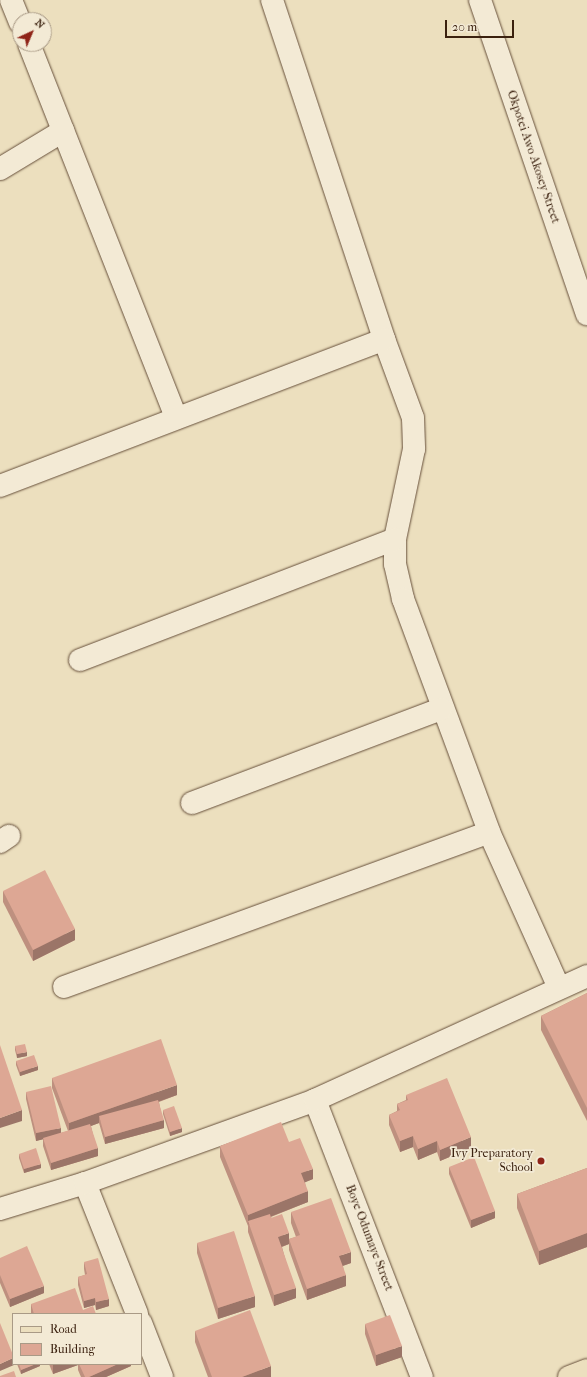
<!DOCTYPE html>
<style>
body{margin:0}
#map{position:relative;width:587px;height:1377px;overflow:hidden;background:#ecdfbe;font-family:"IM FELL French Canon",serif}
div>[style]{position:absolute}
.roads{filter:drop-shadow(0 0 1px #67503b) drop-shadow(0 0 1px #67503b)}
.minor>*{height:22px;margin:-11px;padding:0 11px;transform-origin:11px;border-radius:11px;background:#f3ead5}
.major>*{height:22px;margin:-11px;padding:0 11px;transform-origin:11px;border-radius:11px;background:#ecdfbe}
.wall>*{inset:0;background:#be907f}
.shaded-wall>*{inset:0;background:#9b7568}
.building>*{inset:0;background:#dda794}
.dots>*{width:11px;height:11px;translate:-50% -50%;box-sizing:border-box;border:2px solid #f3ead5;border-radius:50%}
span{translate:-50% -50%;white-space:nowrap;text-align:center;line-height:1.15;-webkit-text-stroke:3.5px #f3ead5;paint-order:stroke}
.street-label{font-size:12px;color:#3b210f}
.poi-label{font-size:12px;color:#3b210f}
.right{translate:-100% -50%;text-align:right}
.legend{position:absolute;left:12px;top:1313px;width:130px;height:52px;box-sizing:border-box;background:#f3ead5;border:1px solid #a99a86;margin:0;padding:5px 7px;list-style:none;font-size:12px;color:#3b210f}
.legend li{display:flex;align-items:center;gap:8px;height:20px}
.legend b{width:20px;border:1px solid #a99a86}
.north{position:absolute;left:12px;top:12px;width:40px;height:40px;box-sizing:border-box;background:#f3ead5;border:1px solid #a99a86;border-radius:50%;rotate:44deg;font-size:11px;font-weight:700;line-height:16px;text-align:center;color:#3b210f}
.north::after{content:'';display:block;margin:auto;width:14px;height:18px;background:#8f2418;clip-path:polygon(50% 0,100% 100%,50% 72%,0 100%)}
.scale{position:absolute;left:445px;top:20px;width:69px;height:18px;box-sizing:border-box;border:2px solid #3b210f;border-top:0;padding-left:5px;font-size:12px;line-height:14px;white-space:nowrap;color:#3b210f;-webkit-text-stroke:3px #f3ead5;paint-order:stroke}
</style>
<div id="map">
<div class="roads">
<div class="minor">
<div style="left:11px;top:0;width:24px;rotate:68deg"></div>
<div style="left:272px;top:0;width:357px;rotate:71.7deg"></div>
<div style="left:384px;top:339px;width:84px;rotate:69.8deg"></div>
<div style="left:413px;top:418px;width:31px;rotate:88deg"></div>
<div style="left:414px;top:449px;width:92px;rotate:101.9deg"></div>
<div style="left:395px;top:539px;width:25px;rotate:90deg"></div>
<div style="left:395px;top:564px;width:36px;rotate:77deg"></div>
<div style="left:403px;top:599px;width:248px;rotate:69.7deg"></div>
<div style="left:489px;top:832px;width:171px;rotate:65.8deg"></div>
<div style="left:480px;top:0;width:332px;rotate:71.2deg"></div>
<div style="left:29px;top:44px;width:402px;rotate:68.5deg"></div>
<div style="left:0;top:169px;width:74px;rotate:-31.1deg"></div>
<div style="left:0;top:486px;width:411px;rotate:-20.9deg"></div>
<div style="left:80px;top:660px;width:337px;rotate:-21deg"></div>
<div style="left:192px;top:803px;width:266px;rotate:-20.7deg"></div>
<div style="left:0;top:842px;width:11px;rotate:-34deg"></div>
<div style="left:64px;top:987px;width:452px;rotate:-20deg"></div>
<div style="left:315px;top:1100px;width:297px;rotate:68.9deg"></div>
<div style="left:85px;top:1183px;width:141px;rotate:68.3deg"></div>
<div style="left:0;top:1209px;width:89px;rotate:-17deg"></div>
<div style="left:85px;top:1183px;width:245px;rotate:-19.8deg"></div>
<div style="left:315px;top:1100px;width:299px;rotate:-24.5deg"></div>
<div style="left:141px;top:1323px;width:58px;rotate:68.7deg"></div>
</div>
<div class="major">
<div style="left:569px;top:1377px;width:19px;rotate:-21deg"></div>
</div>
</div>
<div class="wall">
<div style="clip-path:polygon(3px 891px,75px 940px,33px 961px,3px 902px)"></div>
<div style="clip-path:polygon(587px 993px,587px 1121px,541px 1030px,541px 1016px)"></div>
<div style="clip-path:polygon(15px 1046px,27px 1056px,17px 1058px,15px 1050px)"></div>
<div style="clip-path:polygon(16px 1061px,38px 1070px,20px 1076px,16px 1065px)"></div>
<div style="clip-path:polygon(52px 1078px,177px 1095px,159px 1102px,164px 1128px,105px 1144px,99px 1123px,91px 1126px,98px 1156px,51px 1170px,43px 1146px,43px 1139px,36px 1141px,26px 1099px,26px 1092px,61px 1133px,68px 1131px,52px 1088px)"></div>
<div style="clip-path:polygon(406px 1095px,471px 1148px,440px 1161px,437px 1152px,418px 1160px,413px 1147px,400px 1152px,389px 1125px,389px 1115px,397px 1111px,397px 1104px,406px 1100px)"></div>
<div style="clip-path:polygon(163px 1110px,182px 1132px,170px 1136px,163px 1114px)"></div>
<div style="clip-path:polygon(289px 1142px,313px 1179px,305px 1182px,308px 1202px,271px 1217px,289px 1244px,282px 1247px,296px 1298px,274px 1306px,248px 1232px,248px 1226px,220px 1157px,220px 1146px)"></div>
<div style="clip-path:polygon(19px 1154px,41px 1168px,24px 1173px,19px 1158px)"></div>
<div style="clip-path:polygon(449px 1167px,495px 1218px,471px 1228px,449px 1174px)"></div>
<div style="clip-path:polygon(587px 1168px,587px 1247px,539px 1265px,517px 1208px,517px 1194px)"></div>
<div style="clip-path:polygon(291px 1212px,351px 1263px,343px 1266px,346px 1286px,307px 1300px,289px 1250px,289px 1239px,296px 1237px,291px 1223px)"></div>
<div style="clip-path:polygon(197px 1243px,255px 1307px,218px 1319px,197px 1253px)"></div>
<div style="clip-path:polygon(0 1258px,44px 1293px,10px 1307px,0 1283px)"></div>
<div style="clip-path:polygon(84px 1262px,109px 1306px,96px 1310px,95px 1305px,84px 1308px,78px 1285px,78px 1277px,85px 1275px,84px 1269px)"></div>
<div style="clip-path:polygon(31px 1304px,83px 1310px,96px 1314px,31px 1314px)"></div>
<div style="clip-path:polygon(365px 1324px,402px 1357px,376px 1366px,365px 1334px)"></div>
<div style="clip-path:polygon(195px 1331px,271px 1377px,208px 1377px,195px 1342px)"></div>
<div style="clip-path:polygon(17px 1364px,40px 1364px,40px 1366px,21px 1374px)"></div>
<div style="clip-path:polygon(49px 1364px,131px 1364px,131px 1366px,106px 1377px,81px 1377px,78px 1370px,78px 1365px,53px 1374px)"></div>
</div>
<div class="shaded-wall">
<div style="clip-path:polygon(75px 929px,75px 940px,33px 961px,33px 950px)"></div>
<div style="clip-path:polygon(27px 1052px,27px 1056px,17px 1058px,17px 1054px)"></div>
<div style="clip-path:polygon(38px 1066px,38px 1070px,20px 1076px,20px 1072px)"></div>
<div style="clip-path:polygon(177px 1085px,177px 1095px,101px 1122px,99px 1116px,99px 1123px,69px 1134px,69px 1123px)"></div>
<div style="clip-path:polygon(22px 1110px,22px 1121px,0 1128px,0 1118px)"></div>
<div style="clip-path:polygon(164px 1120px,164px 1128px,105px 1144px,105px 1137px)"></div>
<div style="clip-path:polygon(61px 1128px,61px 1135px,36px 1141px,36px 1133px)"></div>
<div style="clip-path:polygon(182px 1128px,182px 1132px,170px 1136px,170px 1132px)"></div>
<div style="clip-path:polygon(413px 1136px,413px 1147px,400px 1152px,400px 1141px)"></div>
<div style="clip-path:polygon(471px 1137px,471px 1148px,440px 1161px,440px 1150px)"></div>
<div style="clip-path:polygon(437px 1141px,437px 1152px,418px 1160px,418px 1149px)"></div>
<div style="clip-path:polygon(98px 1148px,98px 1156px,51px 1170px,51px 1163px)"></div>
<div style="clip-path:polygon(41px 1164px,41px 1168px,24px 1173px,24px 1169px)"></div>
<div style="clip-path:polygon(313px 1169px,313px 1179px,301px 1184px,301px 1173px)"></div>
<div style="clip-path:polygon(308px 1191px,308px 1202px,249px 1225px,248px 1221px,248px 1226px,248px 1215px)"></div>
<div style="clip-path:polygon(495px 1211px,495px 1218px,471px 1228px,471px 1220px)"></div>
<div style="clip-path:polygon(289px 1233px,289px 1244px,278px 1248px,278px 1237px)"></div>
<div style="clip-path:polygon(587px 1233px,587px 1247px,539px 1265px,539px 1251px)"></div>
<div style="clip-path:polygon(351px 1252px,351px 1263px,339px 1267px,339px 1256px)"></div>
<div style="clip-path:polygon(346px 1275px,346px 1286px,307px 1300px,307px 1289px)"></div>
<div style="clip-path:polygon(44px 1286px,44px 1293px,10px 1307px,10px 1299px)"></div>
<div style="clip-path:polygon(296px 1288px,296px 1298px,274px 1306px,274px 1295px)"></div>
<div style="clip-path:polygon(255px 1296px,255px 1307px,218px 1319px,218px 1308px)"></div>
<div style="clip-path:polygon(95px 1298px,95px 1305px,84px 1308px,84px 1301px)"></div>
<div style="clip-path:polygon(109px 1299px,109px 1306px,96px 1310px,96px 1302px)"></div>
<div style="clip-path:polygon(402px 1346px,402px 1357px,376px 1366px,376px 1355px)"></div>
<div style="clip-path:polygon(13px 1358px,13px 1364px,14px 1364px,14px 1365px,0 1371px,0 1364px)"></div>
<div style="clip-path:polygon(36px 1364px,40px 1364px,40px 1366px,21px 1374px,21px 1370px)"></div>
<div style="clip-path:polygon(53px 1364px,78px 1364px,78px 1365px,53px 1374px)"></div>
<div style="clip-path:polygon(118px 1364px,131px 1364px,131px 1366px,106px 1377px,89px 1377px)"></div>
<div style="clip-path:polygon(271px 1366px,271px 1377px,242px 1377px)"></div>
</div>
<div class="building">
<div style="clip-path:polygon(45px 870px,75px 929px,33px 950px,3px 891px)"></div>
<div style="clip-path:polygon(587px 993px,587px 1108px,541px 1016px)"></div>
<div style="clip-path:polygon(161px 1039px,177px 1085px,69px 1123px,52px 1078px)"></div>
<div style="clip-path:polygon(25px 1044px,27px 1052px,17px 1054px,15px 1046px)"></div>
<div style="clip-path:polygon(0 1045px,22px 1110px,0 1118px)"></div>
<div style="clip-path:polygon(34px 1055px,38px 1066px,20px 1072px,16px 1061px)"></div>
<div style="clip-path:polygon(447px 1078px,471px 1137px,440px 1150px,437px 1141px,418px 1149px,413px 1136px,400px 1141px,389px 1115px,400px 1110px,397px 1104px,408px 1100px,406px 1095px)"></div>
<div style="clip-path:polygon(51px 1086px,61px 1128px,36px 1133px,26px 1092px)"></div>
<div style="clip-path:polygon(158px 1100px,164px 1120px,105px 1137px,99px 1116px)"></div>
<div style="clip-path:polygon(174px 1106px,182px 1128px,170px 1132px,163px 1110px)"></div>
<div style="clip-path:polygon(281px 1122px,289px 1142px,300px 1138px,313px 1169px,301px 1173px,308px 1191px,248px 1215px,220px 1146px)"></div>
<div style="clip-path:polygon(90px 1124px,98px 1148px,51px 1163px,43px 1138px)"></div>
<div style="clip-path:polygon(36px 1148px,41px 1164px,24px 1169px,19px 1154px)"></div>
<div style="clip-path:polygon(474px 1157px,495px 1211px,471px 1220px,449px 1167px)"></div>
<div style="clip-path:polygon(587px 1168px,587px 1233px,539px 1251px,517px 1194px)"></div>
<div style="clip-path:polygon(331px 1198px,351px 1252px,339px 1256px,346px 1275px,307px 1289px,289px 1239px,300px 1235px,291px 1212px)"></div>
<div style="clip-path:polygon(270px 1214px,271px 1218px,282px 1214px,289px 1233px,278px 1237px,296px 1288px,274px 1295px,248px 1221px)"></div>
<div style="clip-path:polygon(234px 1231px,255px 1296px,218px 1308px,197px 1243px)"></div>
<div style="clip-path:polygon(27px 1246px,44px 1286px,10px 1299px,0 1275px,0 1258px)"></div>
<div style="clip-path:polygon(98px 1258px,109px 1299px,96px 1302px,95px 1298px,84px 1301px,78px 1277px,87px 1274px,84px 1262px)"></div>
<div style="clip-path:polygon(75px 1288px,83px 1310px,93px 1306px,96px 1314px,34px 1314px,31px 1304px)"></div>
<div style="clip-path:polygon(250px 1310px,271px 1366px,242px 1377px,212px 1377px,195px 1331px)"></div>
<div style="clip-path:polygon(390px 1315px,402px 1346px,376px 1355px,365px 1324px)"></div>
<div style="clip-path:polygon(0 1323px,13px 1355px,13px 1358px,0 1364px)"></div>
<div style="clip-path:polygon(19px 1364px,36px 1364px,21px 1370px)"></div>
<div style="clip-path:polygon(79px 1364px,118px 1364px,89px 1377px,85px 1377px)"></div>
<div style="clip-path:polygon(14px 1371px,16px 1377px,0 1377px,0 1376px)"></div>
</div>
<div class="dots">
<div style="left:541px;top:1161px;background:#8f2418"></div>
</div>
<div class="street-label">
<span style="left:533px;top:157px;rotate:71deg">Okpotei Awo Akosey Street</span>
<span style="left:369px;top:1238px;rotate:69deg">Boye Odumaye Street</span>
</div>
<div class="poi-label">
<span class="right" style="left:533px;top:1161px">Ivy Preparatory<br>School</span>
</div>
<ul class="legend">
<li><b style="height:5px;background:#ecdfbe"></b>Road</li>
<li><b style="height:11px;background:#dda794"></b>Building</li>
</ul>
<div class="north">N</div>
<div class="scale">20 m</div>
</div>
